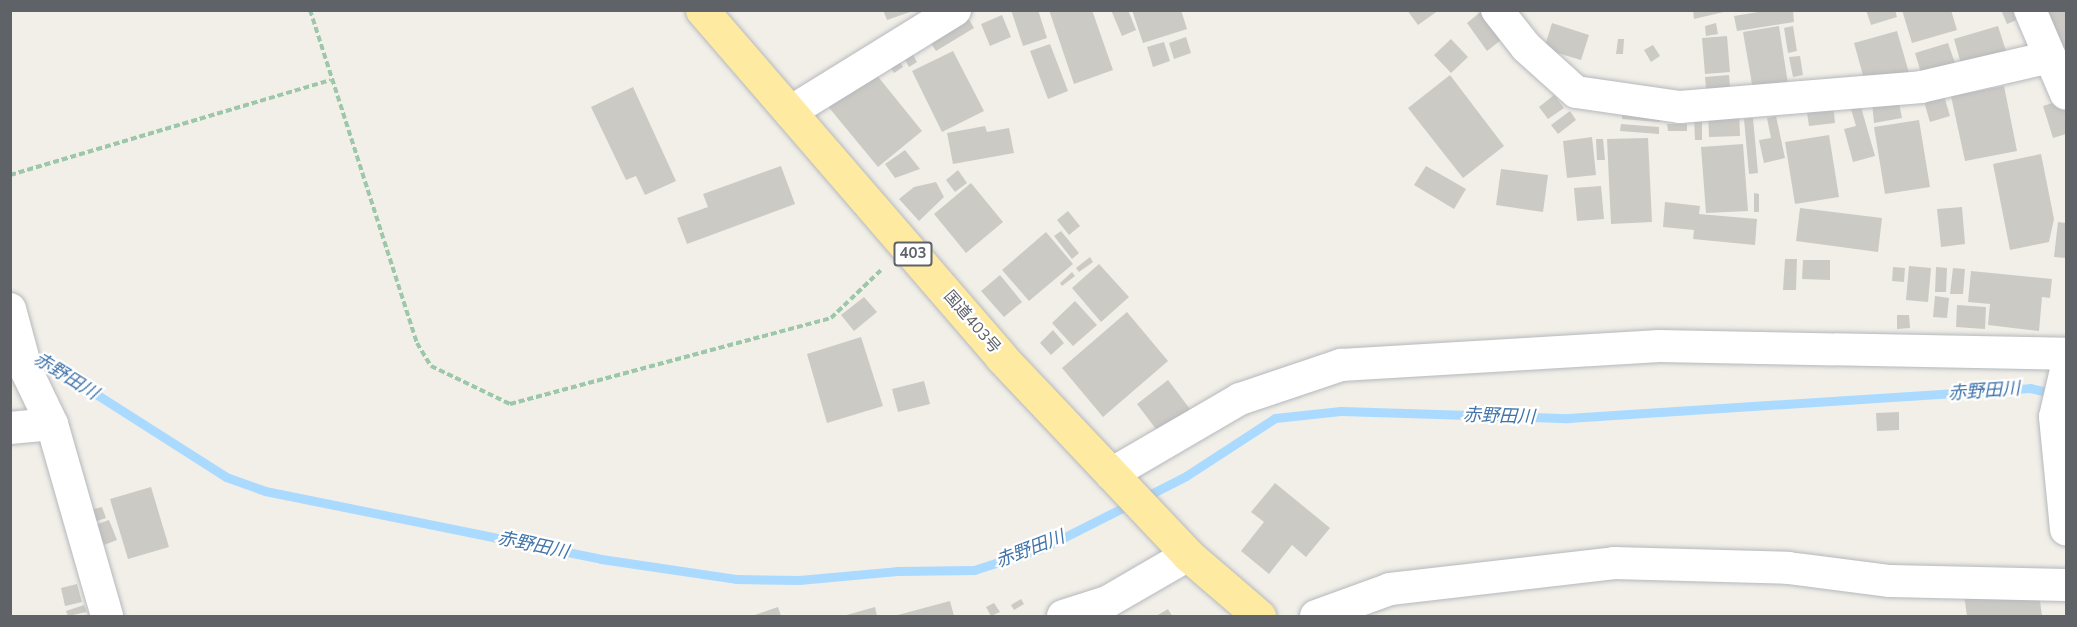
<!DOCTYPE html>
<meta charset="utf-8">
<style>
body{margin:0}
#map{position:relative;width:2077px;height:627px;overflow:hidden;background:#f1efe8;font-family:"Nunito Sans","Noto Sans JP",sans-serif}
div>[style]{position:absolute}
.stream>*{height:9px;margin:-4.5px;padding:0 4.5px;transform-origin:4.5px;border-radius:4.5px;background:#aadaff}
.building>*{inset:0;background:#cccac5}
.path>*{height:4px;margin-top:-2px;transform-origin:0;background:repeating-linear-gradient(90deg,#9cc7a9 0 6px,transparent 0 9px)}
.roads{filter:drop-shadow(0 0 2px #b5b8bc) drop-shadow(0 0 2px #b5b8bc)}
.minor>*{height:32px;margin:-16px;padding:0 16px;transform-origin:16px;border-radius:16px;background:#fff}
.trunk>*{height:33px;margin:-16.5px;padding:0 16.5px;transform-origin:16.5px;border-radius:16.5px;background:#feeaa1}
span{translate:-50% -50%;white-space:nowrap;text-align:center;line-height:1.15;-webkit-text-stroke:4.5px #fff;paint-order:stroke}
.shield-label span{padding:2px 4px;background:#fff;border:2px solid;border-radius:4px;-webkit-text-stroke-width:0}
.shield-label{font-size:15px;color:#5f6368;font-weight:700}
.street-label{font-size:16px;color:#5f6368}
.water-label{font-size:18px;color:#4174aa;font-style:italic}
.frame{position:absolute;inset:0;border:12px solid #5f6368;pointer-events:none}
</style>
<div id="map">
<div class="stream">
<div style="left:30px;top:352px;width:232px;rotate:32.5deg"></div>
<div style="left:226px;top:477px;width:41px;rotate:19.7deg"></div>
<div style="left:265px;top:491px;width:343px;rotate:11.4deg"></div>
<div style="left:601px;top:559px;width:136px;rotate:8.4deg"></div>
<div style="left:736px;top:579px;width:63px;rotate:0.9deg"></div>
<div style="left:799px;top:580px;width:98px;rotate:-5.2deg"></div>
<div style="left:897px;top:571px;width:77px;rotate:-0.7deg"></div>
<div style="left:974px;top:570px;width:75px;rotate:-17.9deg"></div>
<div style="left:1045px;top:547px;width:95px;rotate:-26.8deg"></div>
<div style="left:1143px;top:498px;width:48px;rotate:-27.1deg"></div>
<div style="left:1186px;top:476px;width:106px;rotate:-33.1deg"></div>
<div style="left:1275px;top:418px;width:66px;rotate:-6.1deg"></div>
<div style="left:1341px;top:411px;width:227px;rotate:1.8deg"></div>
<div style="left:1568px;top:418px;width:463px;rotate:-3.7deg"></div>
<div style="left:2030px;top:388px;width:26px;rotate:13deg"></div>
</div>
<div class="building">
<div style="clip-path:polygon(883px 10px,913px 10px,913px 11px,887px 20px)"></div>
<div style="clip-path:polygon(1011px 10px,1038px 10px,1047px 38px,1023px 46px)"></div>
<div style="clip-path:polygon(1049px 10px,1092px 10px,1113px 70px,1074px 84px)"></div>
<div style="clip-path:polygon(1111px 10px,1128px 10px,1136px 30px,1122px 36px)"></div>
<div style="clip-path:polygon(1132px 10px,1181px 10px,1187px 29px,1143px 43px)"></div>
<div style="clip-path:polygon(1407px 10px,1439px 10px,1418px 25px)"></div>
<div style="clip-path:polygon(1483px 10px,1506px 36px,1487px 51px,1467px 23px)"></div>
<div style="clip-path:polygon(1693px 10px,1728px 10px,1728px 11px,1694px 19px)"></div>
<div style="clip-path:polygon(1770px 10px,1793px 10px,1794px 22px,1737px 31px,1734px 16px)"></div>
<div style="clip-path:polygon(1866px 10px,1895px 10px,1897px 17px,1871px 25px)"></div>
<div style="clip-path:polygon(1902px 10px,1951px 10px,1957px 30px,1912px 43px)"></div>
<div style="clip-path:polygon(2001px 10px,2027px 10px,2029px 15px,2007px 24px)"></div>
<div style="clip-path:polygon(2044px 10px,2066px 10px,2066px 48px,2062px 50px)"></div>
<div style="clip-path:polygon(964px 11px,974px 28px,936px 51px,925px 34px)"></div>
<div style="clip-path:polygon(1002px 15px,1011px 37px,990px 46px,981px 24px)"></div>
<div style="clip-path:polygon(1552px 23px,1589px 35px,1581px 60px,1544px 49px)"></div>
<div style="clip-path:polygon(1716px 23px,1718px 34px,1706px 36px,1705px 26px)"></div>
<div style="clip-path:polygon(1779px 26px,1788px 84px,1753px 90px,1743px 32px)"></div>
<div style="clip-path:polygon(1793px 26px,1797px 51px,1788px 53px,1784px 28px)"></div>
<div style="clip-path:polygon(1998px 26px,2008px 57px,1963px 71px,1954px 39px)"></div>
<div style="clip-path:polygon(1897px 31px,1909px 73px,1866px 86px,1854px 43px)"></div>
<div style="clip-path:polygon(1727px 36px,1730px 72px,1705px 74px,1702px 38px)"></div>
<div style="clip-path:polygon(1186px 37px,1191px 53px,1174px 59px,1169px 43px)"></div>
<div style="clip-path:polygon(1451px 39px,1468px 57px,1451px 73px,1434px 55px)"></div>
<div style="clip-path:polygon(1618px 39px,1624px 39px,1623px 54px,1616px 54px)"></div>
<div style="clip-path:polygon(1164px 42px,1170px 61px,1153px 67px,1147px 47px)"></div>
<div style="clip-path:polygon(1948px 43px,1956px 66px,1922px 76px,1915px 53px)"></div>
<div style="clip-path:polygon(1050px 44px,1068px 91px,1048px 99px,1030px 51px)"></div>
<div style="clip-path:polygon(1653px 45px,1660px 56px,1651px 62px,1644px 50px)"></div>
<div style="clip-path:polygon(910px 49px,917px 62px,909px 67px,902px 54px)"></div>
<div style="clip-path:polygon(953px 51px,984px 111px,942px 132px,912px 71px)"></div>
<div style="clip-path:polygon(894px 52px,903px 67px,894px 73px,885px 58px)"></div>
<div style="clip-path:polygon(1800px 56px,1803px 75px,1793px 77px,1789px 57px)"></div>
<div style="clip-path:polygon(871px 68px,922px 131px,878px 167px,826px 104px)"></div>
<div style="clip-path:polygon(1450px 75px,1504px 146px,1463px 178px,1408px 108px)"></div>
<div style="clip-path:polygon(1729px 75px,1731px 98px,1707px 100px,1705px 77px)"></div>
<div style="clip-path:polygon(2004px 86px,2017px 151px,1965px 161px,1951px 96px)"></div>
<div style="clip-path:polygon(633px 87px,676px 181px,645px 195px,636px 176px,626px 180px,591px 107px)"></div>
<div style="clip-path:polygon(1942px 89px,1950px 116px,1930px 122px,1922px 95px)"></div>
<div style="clip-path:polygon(1554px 95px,1564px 108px,1548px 119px,1539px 107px)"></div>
<div style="clip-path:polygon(1898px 98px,1902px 118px,1874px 123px,1872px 102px)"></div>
<div style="clip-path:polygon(2065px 99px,2066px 134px,2053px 138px,2043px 106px)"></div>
<div style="clip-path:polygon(1833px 103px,1835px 123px,1809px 126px,1806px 106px)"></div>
<div style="clip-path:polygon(1861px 107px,1875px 156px,1853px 162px,1844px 129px,1856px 126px,1851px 109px)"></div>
<div style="clip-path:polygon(1622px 110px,1660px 113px,1660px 122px,1622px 119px)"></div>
<div style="clip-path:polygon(1739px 110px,1740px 136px,1709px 137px,1708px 111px)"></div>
<div style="clip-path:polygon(1570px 111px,1576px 120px,1558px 134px,1551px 125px)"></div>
<div style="clip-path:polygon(1776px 116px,1785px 158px,1764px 163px,1759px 140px,1771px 138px,1767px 118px)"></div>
<div style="clip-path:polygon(1694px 117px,1702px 117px,1702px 140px,1695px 140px)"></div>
<div style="clip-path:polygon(1753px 118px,1758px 173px,1749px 174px,1744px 119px)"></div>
<div style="clip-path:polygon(1919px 120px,1930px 187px,1885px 194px,1874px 127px)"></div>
<div style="clip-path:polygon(1621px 124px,1659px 127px,1659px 134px,1620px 131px)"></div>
<div style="clip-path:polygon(1667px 124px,1687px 124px,1687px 131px,1668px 131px)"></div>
<div style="clip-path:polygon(985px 126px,987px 132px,1009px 128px,1014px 153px,953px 164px,947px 133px)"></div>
<div style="clip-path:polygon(1829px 135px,1839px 197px,1795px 204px,1785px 142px)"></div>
<div style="clip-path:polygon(1592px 137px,1596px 175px,1567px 178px,1563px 141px)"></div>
<div style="clip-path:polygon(1648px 138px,1652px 222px,1611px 224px,1607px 139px)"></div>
<div style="clip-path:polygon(1596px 139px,1603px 139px,1605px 160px,1597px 160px)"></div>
<div style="clip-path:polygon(1743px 144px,1748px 211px,1706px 213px,1701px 147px)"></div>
<div style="clip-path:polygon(905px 150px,920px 169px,895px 178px,885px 164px)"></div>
<div style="clip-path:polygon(2041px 154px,2054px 219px,2049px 242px,2010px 250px,1993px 164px)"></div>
<div style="clip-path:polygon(781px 166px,795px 204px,687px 244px,677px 218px,708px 207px,703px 194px)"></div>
<div style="clip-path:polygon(1426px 166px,1466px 189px,1454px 209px,1414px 185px)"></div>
<div style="clip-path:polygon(1501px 169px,1548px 175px,1543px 212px,1496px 205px)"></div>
<div style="clip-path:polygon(958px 170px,967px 183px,955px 192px,946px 180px)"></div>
<div style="clip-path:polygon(936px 182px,944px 197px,919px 221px,899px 199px,914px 187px)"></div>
<div style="clip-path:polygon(971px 183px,1003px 222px,966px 253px,934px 214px)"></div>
<div style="clip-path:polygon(1601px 186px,1604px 219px,1577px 221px,1574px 188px)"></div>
<div style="clip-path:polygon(1754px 193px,1759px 194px,1759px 212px,1754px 212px)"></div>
<div style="clip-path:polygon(1665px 202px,1700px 206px,1699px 214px,1757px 219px,1755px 245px,1693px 239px,1694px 230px,1663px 227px)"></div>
<div style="clip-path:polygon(1962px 207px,1965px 244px,1941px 247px,1937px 209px)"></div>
<div style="clip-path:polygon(1800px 208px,1882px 218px,1878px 252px,1796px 241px)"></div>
<div style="clip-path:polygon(1068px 211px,1080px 226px,1069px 235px,1057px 220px)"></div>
<div style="clip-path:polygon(2058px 222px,2066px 223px,2066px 258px,2054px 257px)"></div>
<div style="clip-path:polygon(1061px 231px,1079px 253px,1072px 259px,1054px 236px)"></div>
<div style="clip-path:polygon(1046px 232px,1073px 264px,1029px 301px,1002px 270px)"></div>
<div style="clip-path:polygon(1090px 257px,1093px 262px,1079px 272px,1076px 268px)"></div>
<div style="clip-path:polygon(1785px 259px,1797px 259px,1796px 290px,1783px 290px)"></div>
<div style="clip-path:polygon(1803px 260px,1830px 260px,1830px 280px,1802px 279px)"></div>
<div style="clip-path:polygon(1099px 264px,1129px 297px,1101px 322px,1072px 288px)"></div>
<div style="clip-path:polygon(1909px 266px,1931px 268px,1928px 302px,1906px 300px)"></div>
<div style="clip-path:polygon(1893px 267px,1905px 268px,1904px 282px,1892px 281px)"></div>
<div style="clip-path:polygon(1936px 267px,1947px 268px,1946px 292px,1935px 292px)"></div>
<div style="clip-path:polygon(1953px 268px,1965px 269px,1963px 294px,1950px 294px)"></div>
<div style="clip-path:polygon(1971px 271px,2052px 279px,2050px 298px,2042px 297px,2039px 331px,1988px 325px,1990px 304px,1968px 302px)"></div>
<div style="clip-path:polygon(1072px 272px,1075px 276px,1062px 286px,1060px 283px)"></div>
<div style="clip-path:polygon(1000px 275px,1022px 302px,1004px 317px,981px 291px)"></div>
<div style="clip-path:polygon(1935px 296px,1949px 298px,1947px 318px,1933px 317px)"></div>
<div style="clip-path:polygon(864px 297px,877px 312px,854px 331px,841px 315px)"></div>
<div style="clip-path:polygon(1075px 301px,1097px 325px,1073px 346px,1052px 323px)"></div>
<div style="clip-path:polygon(1957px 305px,1986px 307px,1985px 329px,1956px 327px)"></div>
<div style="clip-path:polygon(1127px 312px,1168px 361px,1103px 417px,1062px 368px)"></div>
<div style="clip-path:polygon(1897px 315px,1909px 315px,1910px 328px,1897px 329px)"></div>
<div style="clip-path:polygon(1053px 330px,1064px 343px,1051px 355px,1040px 343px)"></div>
<div style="clip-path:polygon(861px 337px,883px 406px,827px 423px,807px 354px)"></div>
<div style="clip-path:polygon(1168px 380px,1193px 413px,1162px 437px,1137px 404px)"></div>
<div style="clip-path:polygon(924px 381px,930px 404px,898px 412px,892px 389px)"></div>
<div style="clip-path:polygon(1899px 412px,1899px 430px,1877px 431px,1876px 413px)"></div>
<div style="clip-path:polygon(1275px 483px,1330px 528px,1306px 557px,1292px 545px,1269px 574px,1241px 551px,1264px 522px,1251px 512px)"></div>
<div style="clip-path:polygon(151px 487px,169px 547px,128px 559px,110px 499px)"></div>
<div style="clip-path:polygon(102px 507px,106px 518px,94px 522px,90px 510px)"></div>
<div style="clip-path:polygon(109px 520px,117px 540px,104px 545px,95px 525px)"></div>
<div style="clip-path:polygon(77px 584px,82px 602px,65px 606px,61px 588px)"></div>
<div style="clip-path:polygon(2039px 593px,2042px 616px,1967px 616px,1964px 595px)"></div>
<div style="clip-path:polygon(1021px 599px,1024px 604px,1014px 610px,1011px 605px)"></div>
<div style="clip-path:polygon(950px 601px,954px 616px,894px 616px)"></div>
<div style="clip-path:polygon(994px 603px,1000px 612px,991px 616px,986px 607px)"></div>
<div style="clip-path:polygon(84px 605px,87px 612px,68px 616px,66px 611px)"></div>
<div style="clip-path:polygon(778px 607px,781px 616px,752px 616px)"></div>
<div style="clip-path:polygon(875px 607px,877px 616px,843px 616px)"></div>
<div style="clip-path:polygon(1168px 609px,1172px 616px,1156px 616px)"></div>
</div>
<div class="path">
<div style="left:310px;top:10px;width:350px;rotate:72.2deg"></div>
<div style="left:417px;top:343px;width:27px;rotate:59deg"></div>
<div style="left:431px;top:366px;width:88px;rotate:25.7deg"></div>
<div style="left:510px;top:404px;width:332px;rotate:-15deg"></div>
<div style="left:831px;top:318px;width:69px;rotate:-43.8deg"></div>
<div style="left:10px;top:175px;width:334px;rotate:-16.5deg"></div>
</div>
<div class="roads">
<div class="minor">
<div style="left:1497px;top:10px;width:47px;rotate:51.9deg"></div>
<div style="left:1526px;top:47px;width:67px;rotate:42deg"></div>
<div style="left:1576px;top:92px;width:105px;rotate:8.2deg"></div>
<div style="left:1680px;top:107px;width:242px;rotate:-4.7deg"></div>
<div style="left:1921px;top:87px;width:132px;rotate:-13.1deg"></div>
<div style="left:2030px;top:10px;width:91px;rotate:66.8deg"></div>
<div style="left:790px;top:112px;width:194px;rotate:-31.7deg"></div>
<div style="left:10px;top:309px;width:65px;rotate:74.9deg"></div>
<div style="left:27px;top:372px;width:58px;rotate:64.3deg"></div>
<div style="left:52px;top:424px;width:200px;rotate:74deg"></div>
<div style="left:2066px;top:370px;width:48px;rotate:103.2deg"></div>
<div style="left:2055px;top:417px;width:113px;rotate:84.4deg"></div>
<div style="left:10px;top:428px;width:42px;rotate:-5.4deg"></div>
<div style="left:1111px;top:474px;width:149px;rotate:-30.2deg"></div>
<div style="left:1240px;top:399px;width:107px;rotate:-18.6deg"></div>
<div style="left:1341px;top:365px;width:319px;rotate:-3.4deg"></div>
<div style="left:1659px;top:346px;width:407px;rotate:1.1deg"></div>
<div style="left:1063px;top:616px;width:46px;rotate:-17.7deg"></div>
<div style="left:1107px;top:602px;width:94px;rotate:-30.1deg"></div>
<div style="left:1316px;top:616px;width:79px;rotate:-20deg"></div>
<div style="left:1390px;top:589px;width:226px;rotate:-6.6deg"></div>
<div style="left:1614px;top:563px;width:174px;rotate:1.6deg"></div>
<div style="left:1788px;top:568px;width:103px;rotate:7.3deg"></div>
<div style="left:1890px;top:581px;width:176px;rotate:1.3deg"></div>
</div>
<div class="trunk">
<div style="left:702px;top:10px;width:458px;rotate:49.2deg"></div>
<div style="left:1001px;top:357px;width:272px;rotate:46.6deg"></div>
<div style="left:1188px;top:555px;width:94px;rotate:40.7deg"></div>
</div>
</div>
<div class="shield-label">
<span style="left:913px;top:254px">403</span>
</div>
<div class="street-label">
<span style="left:972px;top:322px;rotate:49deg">国道403号</span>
</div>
<div class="water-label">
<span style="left:66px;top:376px;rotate:32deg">赤野田川</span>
<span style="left:1984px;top:391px;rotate:-4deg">赤野田川</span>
<span style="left:1499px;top:416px;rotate:2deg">赤野田川</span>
<span style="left:533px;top:545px;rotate:12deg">赤野田川</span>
<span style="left:1030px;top:549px;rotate:-21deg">赤野田川</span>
</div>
<div class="frame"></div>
</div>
